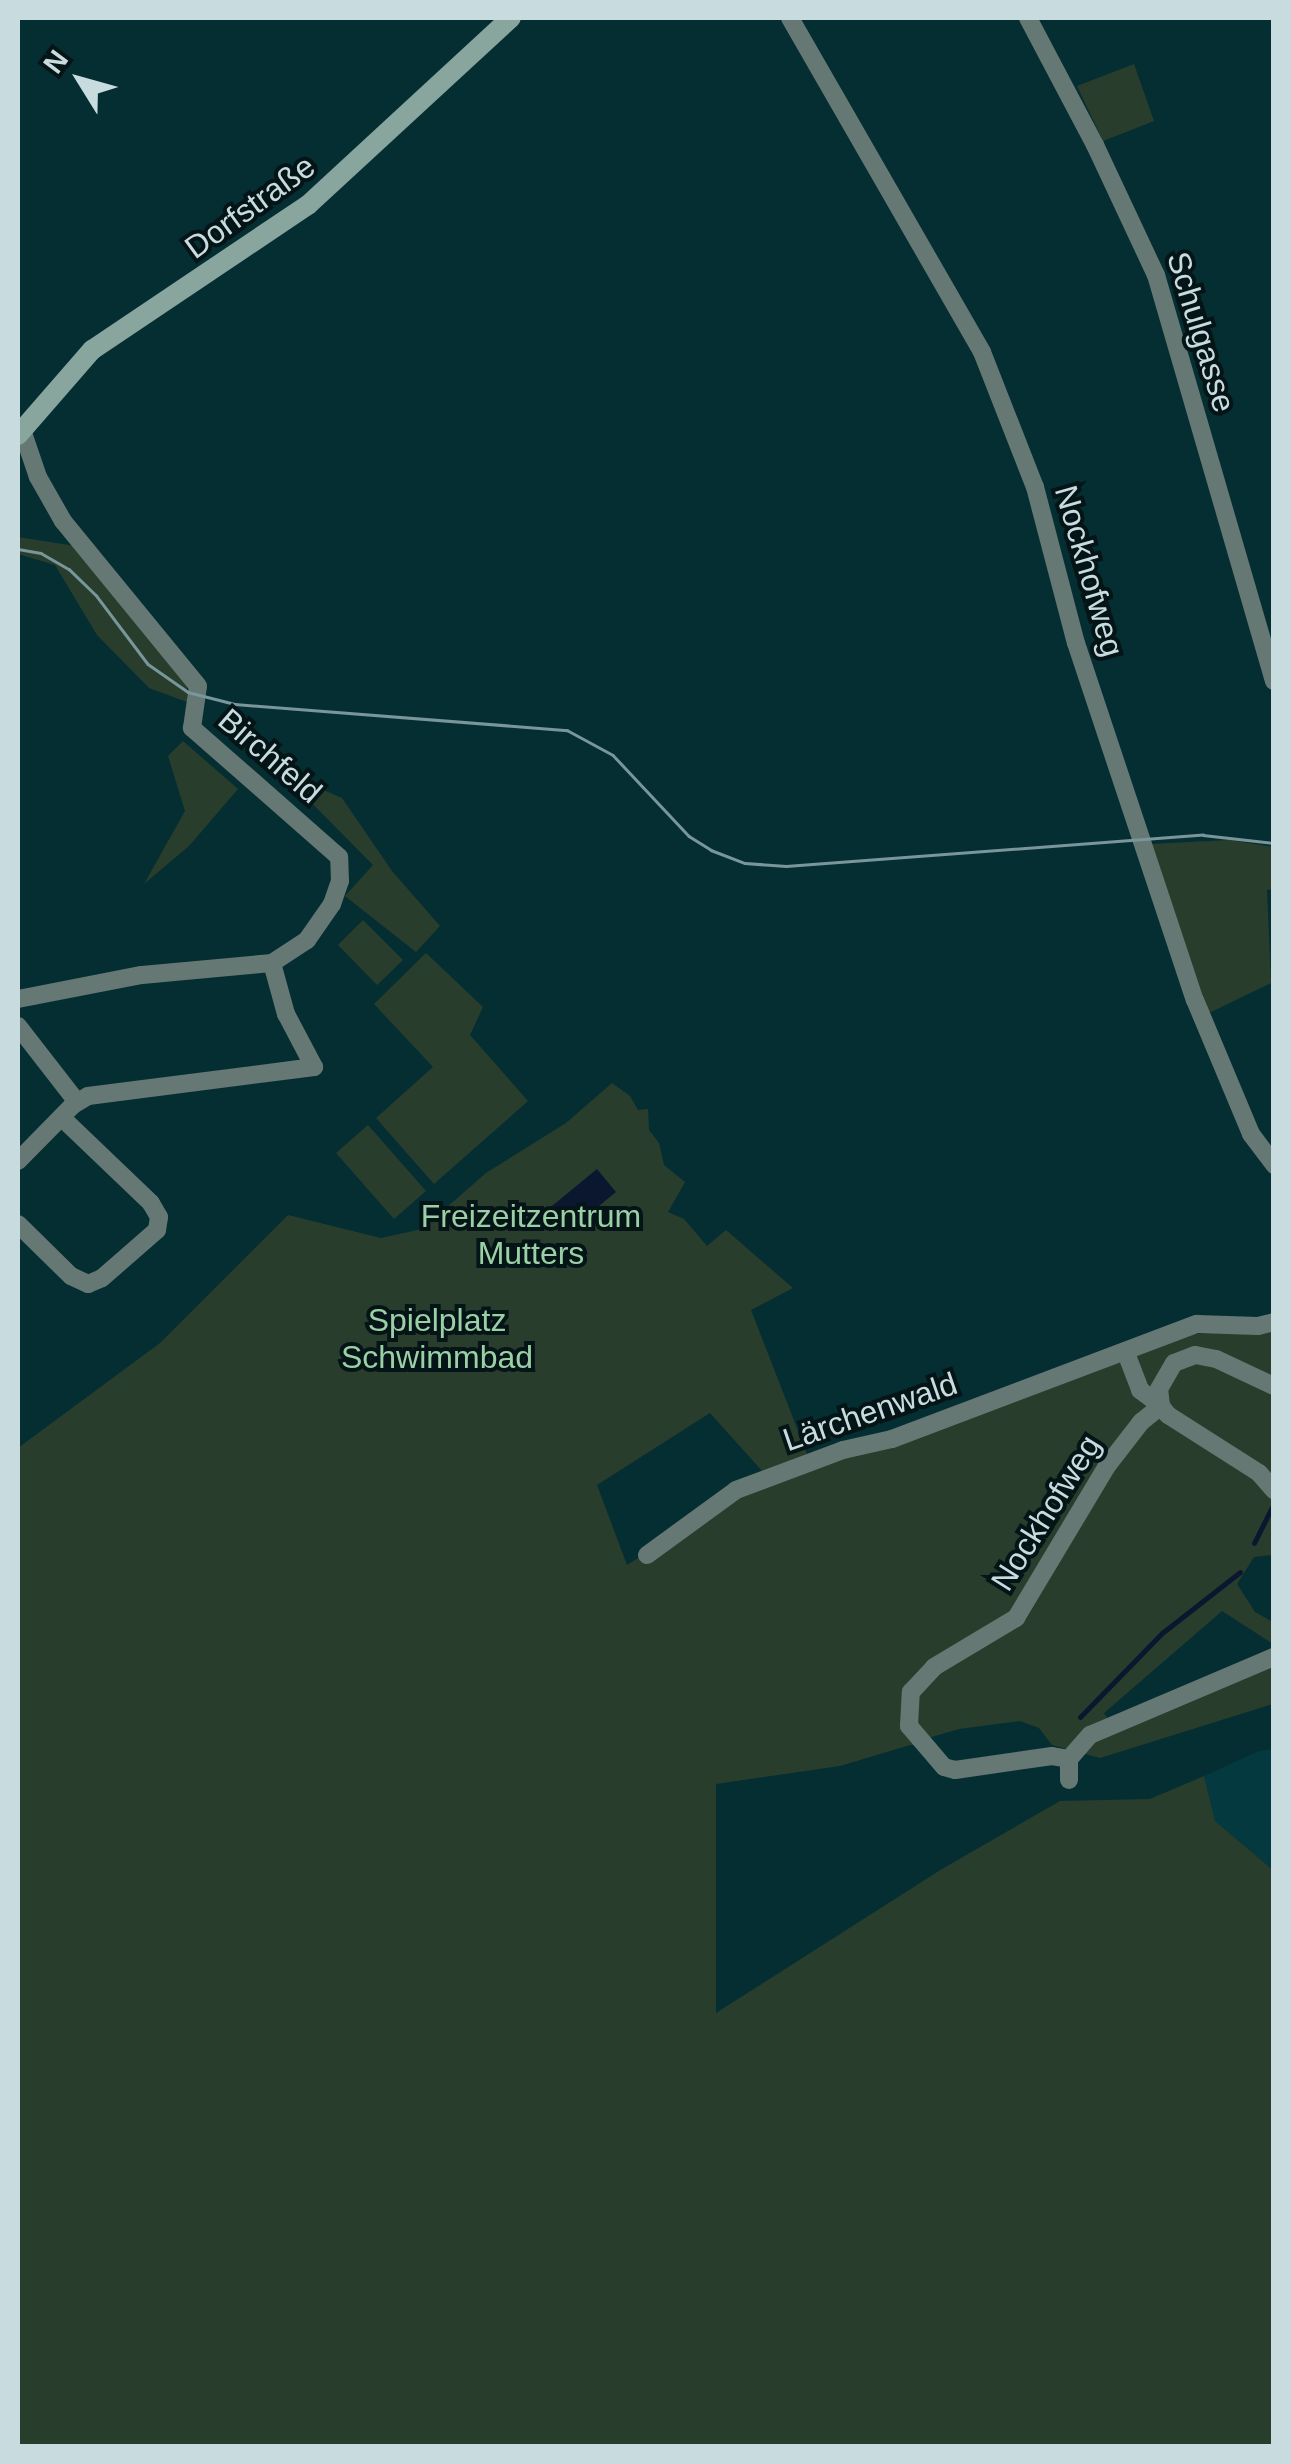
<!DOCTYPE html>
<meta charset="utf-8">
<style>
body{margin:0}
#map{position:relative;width:1291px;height:2464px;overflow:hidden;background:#052e33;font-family:Helvetica,sans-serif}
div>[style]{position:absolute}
.built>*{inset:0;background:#04393f}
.green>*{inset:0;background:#293d2d}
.water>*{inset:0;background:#0b172f}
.stream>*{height:5px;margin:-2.5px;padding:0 2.5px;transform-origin:2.5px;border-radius:2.5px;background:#0b172f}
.street>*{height:18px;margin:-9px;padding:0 9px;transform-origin:9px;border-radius:9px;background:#667873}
.secondary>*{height:20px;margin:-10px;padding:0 10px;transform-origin:10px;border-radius:10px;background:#88a59e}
.tram>*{height:2.5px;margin:-1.25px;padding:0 1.25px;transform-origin:1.25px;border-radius:1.25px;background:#79969a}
span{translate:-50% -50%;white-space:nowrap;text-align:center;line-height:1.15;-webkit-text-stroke:8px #051416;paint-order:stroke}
.street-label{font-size:32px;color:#c8dcdf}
.park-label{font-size:32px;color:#9bd0a6}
.frame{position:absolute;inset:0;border:20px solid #c8dcdf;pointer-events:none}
.north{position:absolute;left:30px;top:30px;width:100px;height:100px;-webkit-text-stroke:8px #051416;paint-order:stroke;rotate:307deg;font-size:28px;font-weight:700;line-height:40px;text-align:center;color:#c8dcdf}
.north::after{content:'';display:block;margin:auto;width:35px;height:45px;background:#c8dcdf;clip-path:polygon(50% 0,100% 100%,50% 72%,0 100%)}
</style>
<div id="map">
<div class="built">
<div style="clip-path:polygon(1273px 1749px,1273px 1870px,1215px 1821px,1204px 1776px,1259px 1751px)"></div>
</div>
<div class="green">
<div style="clip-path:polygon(1134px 64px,1154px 121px,1103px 141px,1077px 86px)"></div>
<div style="clip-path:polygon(18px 537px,75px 546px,187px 679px,187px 702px,149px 688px,97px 635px,55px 565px,18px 554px)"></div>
<div style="clip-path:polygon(246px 729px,305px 782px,342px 798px,392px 871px,440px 926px,416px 952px,345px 896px,373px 865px,271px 762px,239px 737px)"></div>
<div style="clip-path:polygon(183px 741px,238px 789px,189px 846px,144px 884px,185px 811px,168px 756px)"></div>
<div style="clip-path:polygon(1229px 840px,1273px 847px,1273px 889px,1267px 890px,1271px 983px,1209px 1013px,1151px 844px)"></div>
<div style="clip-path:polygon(363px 920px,403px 960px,377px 985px,338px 945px)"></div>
<div style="clip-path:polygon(426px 953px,483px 1007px,470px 1035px,528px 1101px,434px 1184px,376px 1118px,433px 1067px,374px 1004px)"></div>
<div style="clip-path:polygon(612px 1083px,630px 1096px,638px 1110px,648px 1109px,649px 1130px,659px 1143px,664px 1165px,685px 1182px,668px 1212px,684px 1219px,707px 1246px,726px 1230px,793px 1288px,751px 1310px,807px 1454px,763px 1472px,710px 1413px,597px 1485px,627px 1565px,740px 1494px,1112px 1360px,1196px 1334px,1273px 1329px,1273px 1555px,1254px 1557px,1237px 1584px,1255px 1612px,1273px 1622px,1273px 1644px,1222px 1611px,1104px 1713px,1107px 1718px,1166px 1698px,1273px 1647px,1273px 1704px,1100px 1758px,1052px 1745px,1039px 1728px,1020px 1721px,959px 1729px,928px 1738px,934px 1746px,910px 1745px,840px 1766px,716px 1784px,716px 2013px,942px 1869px,1060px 1801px,1150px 1799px,1204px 1776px,1215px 1821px,1273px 1870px,1273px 2446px,18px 2446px,18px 1448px,160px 1343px,288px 1215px,381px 1238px,422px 1229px,486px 1173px,566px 1123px)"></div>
<div style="clip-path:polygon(368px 1125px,426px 1191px,394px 1219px,336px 1153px)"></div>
</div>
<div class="water">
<div style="clip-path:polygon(597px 1169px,616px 1192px,571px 1229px,552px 1206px)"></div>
</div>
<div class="stream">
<div style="left:1254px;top:1543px;width:40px;rotate:-63.4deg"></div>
<div style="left:1080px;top:1717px;width:117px;rotate:-45.7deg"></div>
<div style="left:1162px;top:1633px;width:99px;rotate:-38deg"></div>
</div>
<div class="street">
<div style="left:790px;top:18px;width:385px;rotate:60.1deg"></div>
<div style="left:982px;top:352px;width:145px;rotate:68.6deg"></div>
<div style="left:1035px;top:487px;width:161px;rotate:75.3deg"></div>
<div style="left:1076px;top:643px;width:376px;rotate:71.6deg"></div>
<div style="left:1195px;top:1000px;width:145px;rotate:67.3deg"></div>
<div style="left:1251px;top:1134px;width:39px;rotate:53deg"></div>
<div style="left:1028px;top:18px;width:144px;rotate:62.2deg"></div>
<div style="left:1095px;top:145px;width:144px;rotate:64.9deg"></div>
<div style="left:1156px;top:275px;width:423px;rotate:73.8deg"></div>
<div style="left:18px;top:999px;width:126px;rotate:-11deg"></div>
<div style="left:142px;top:975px;width:131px;rotate:-5.3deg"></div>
<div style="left:272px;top:963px;width:42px;rotate:-33.3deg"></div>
<div style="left:307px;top:940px;width:44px;rotate:-55.2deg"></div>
<div style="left:332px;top:904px;width:24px;rotate:-71deg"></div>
<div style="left:340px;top:881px;width:24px;rotate:-92deg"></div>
<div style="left:339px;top:857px;width:196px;rotate:-138.7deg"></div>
<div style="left:192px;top:728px;width:42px;rotate:-81.9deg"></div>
<div style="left:198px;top:686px;width:213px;rotate:-129.3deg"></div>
<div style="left:63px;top:521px;width:51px;rotate:-119.6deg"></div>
<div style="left:38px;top:477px;width:50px;rotate:-108.8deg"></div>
<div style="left:18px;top:1026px;width:96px;rotate:52.2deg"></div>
<div style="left:18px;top:1161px;width:78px;rotate:-45.5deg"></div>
<div style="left:73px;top:1105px;width:17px;rotate:-31deg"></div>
<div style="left:88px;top:1096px;width:228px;rotate:-7.3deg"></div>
<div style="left:314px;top:1067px;width:60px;rotate:-117.8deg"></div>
<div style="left:286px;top:1014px;width:53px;rotate:-105.4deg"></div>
<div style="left:18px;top:1224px;width:74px;rotate:44.5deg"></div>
<div style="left:71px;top:1276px;width:19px;rotate:25deg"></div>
<div style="left:88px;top:1284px;width:15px;rotate:-23deg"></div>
<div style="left:102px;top:1278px;width:73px;rotate:-41.1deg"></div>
<div style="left:157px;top:1230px;width:13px;rotate:-81deg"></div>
<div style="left:159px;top:1217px;width:16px;rotate:-120deg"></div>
<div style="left:151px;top:1203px;width:124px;rotate:-136.3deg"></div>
<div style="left:1126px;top:1353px;width:40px;rotate:69deg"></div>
<div style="left:1140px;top:1390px;width:26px;rotate:37deg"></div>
<div style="left:1274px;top:1386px;width:64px;rotate:-155deg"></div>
<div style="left:1216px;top:1359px;width:21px;rotate:-169deg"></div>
<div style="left:1195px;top:1355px;width:22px;rotate:159deg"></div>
<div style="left:1174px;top:1363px;width:30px;rotate:120deg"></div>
<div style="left:1159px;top:1389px;width:17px;rotate:83deg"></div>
<div style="left:1161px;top:1406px;width:11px;rotate:52deg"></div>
<div style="left:1168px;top:1415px;width:108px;rotate:32.5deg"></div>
<div style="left:1259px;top:1473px;width:23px;rotate:49deg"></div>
<div style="left:647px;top:1555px;width:110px;rotate:-36.1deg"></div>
<div style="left:736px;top:1490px;width:114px;rotate:-20.5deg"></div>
<div style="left:843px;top:1450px;width:50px;rotate:-12.7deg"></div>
<div style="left:892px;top:1439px;width:326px;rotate:-20.7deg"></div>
<div style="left:1197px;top:1324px;width:61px;rotate:1.9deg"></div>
<div style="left:1258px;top:1326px;width:16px;rotate:-14deg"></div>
<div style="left:1069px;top:1759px;width:17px;rotate:-170deg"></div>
<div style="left:1052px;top:1756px;width:98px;rotate:171.8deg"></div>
<div style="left:955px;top:1770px;width:11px;rotate:-165deg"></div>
<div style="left:944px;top:1767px;width:54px;rotate:-130.5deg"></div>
<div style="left:909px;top:1726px;width:34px;rotate:-87deg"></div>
<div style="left:911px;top:1692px;width:34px;rotate:-47deg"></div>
<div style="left:934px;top:1667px;width:96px;rotate:-30.9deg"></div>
<div style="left:1016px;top:1618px;width:177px;rotate:-59.1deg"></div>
<div style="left:1107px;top:1466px;width:56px;rotate:-52.3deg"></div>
<div style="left:1141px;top:1422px;width:26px;rotate:-39deg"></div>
<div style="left:1069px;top:1780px;width:21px;rotate:-90deg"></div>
<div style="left:1069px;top:1759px;width:32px;rotate:-49deg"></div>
<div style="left:1090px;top:1735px;width:200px;rotate:-23deg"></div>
</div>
<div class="secondary">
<div style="left:18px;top:435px;width:113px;rotate:-49deg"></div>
<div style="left:92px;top:350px;width:260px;rotate:-33.9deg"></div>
<div style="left:308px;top:205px;width:276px;rotate:-42.7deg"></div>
</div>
<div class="tram">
<div style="left:18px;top:549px;width:23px;rotate:10deg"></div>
<div style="left:41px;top:553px;width:32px;rotate:30deg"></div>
<div style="left:69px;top:569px;width:37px;rotate:44deg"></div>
<div style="left:96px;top:595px;width:86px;rotate:53deg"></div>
<div style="left:148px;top:664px;width:49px;rotate:35deg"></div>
<div style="left:188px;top:692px;width:49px;rotate:14.3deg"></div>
<div style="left:235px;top:704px;width:333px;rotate:4.5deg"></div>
<div style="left:567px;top:730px;width:52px;rotate:28.5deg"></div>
<div style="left:613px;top:755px;width:111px;rotate:46.8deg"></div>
<div style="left:689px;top:836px;width:26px;rotate:32deg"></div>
<div style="left:711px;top:850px;width:36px;rotate:21deg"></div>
<div style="left:745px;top:863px;width:41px;rotate:4.2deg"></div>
<div style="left:786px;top:866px;width:418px;rotate:-4.3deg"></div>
<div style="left:1203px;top:835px;width:71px;rotate:6.4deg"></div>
</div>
<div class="street-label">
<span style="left:250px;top:207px;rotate:-36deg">Dorfstraße</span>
<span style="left:1201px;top:332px;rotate:73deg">Schulgasse</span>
<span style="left:1089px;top:571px;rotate:74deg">Nockhofweg</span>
<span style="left:270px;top:756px;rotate:41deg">Birchfeld</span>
<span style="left:870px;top:1412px;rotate:-19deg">Lärchenwald</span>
<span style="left:1046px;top:1513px;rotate:-58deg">Nockhofweg</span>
</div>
<div class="park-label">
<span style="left:531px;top:1235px">Freizeitzentrum<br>Mutters</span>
<span style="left:437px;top:1339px">Spielplatz<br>Schwimmbad</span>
</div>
<div class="frame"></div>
<div class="north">N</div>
</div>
